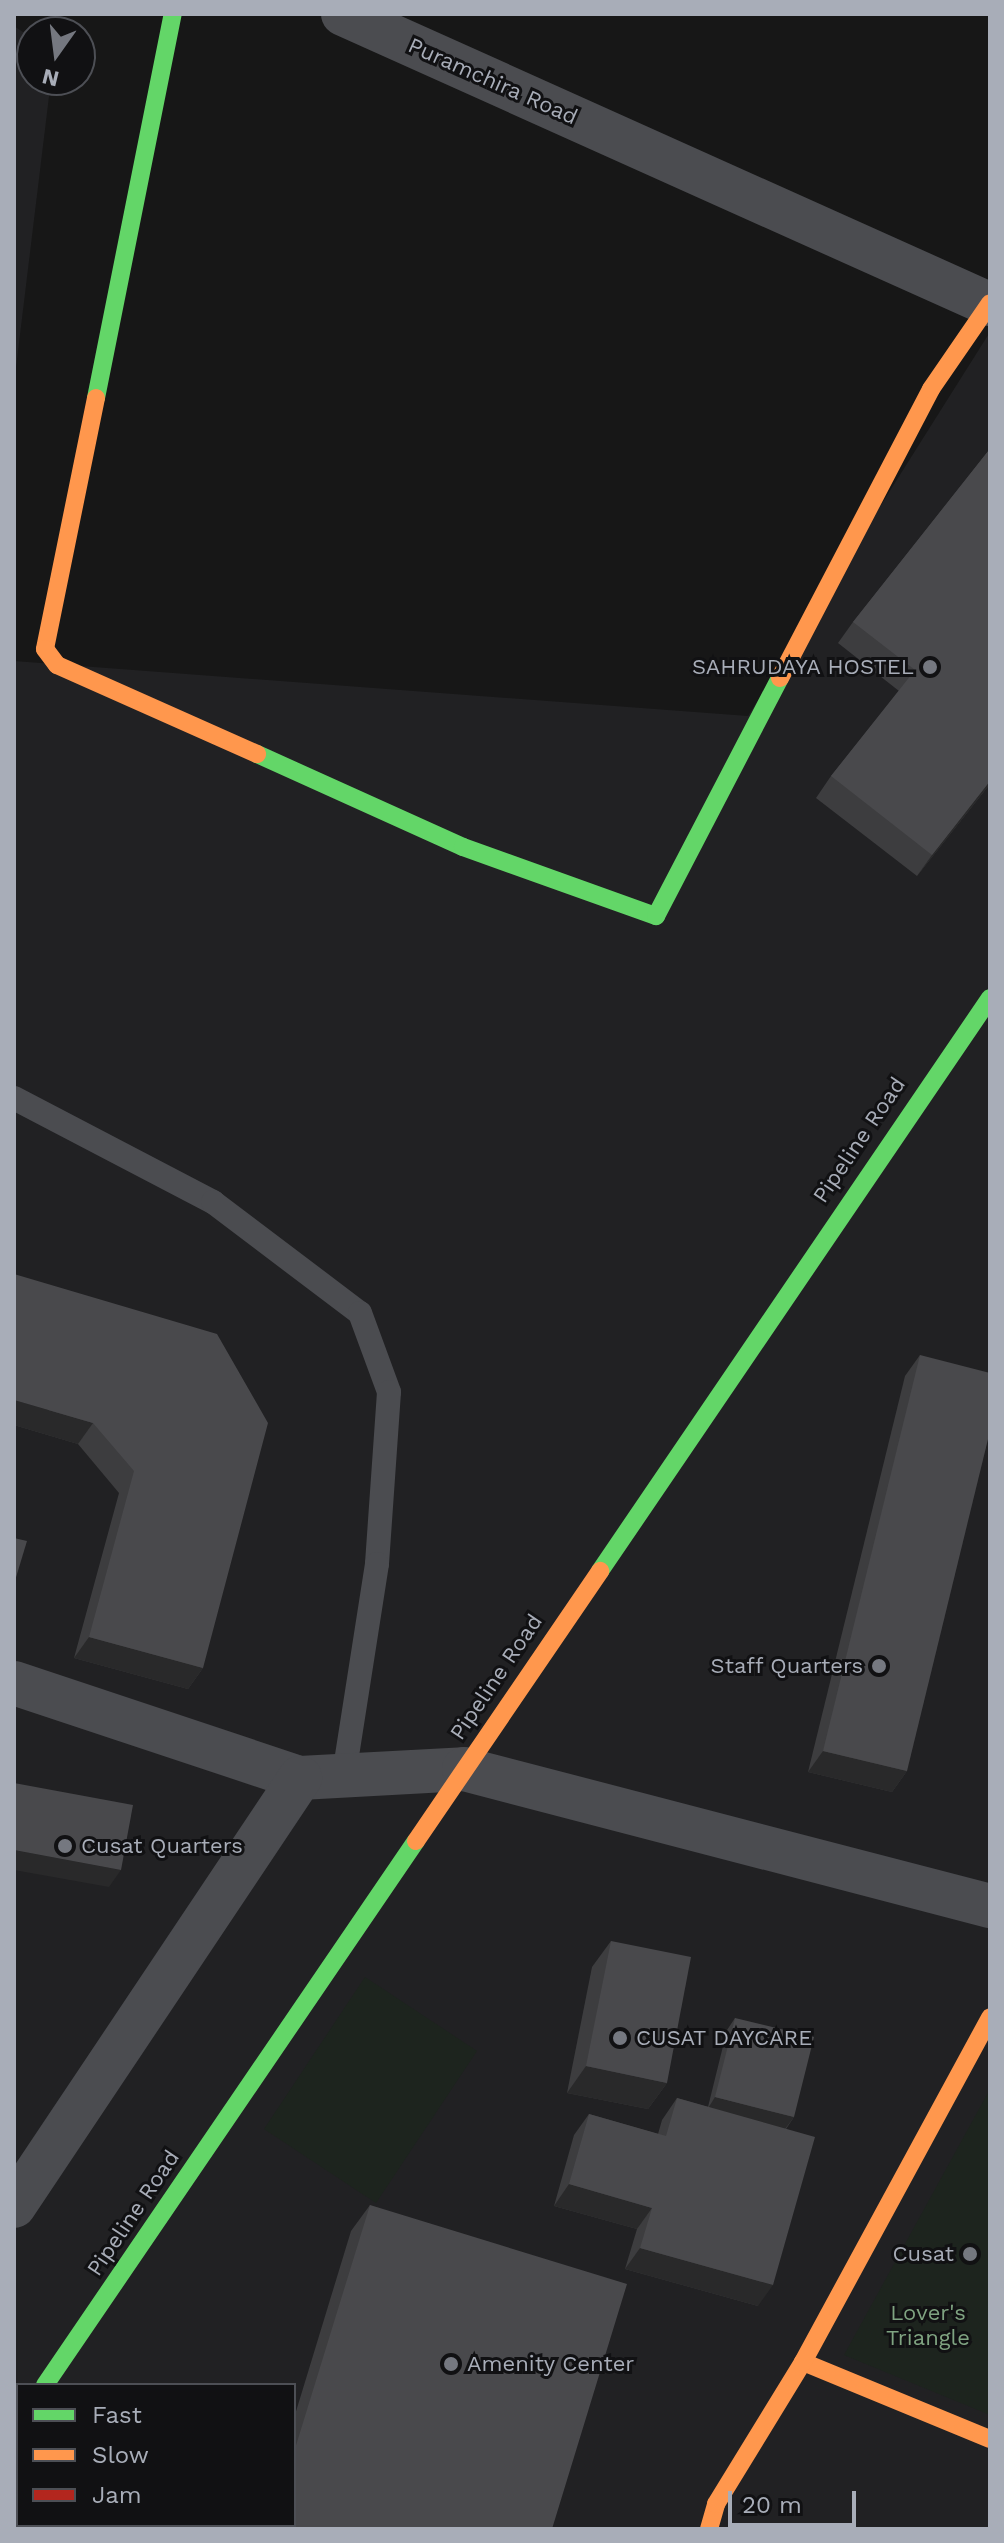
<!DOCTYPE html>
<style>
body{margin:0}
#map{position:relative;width:1004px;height:2543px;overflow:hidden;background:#171717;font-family:"Work Sans",sans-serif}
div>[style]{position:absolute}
.built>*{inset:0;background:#212123}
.green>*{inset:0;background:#1d241e}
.lane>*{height:24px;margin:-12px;padding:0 12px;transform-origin:12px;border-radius:12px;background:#4b4c50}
.street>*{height:44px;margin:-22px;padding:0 22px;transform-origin:22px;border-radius:22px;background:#4b4c50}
.fast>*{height:18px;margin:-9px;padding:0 9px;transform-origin:9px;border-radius:9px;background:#63d668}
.slow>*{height:18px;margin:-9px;padding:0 9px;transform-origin:9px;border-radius:9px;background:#ff974d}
.jam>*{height:18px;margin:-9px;padding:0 9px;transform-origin:9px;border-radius:9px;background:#b3261e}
.wall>*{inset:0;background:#3d3d3f}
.shaded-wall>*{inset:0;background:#29292a}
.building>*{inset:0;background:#49494c}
.dots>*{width:22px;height:22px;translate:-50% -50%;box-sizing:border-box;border:4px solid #111113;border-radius:50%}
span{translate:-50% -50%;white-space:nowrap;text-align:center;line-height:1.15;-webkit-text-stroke:6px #111113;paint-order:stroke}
.street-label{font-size:22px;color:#a8adb8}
.poi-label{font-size:22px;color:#a8adb8}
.right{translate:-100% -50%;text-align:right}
.left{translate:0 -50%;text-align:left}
.park-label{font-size:22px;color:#7fa381}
.frame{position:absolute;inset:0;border:16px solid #a8adb8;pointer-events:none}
.legend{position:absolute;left:16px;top:2383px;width:280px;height:144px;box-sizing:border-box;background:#111113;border:2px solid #4d4f55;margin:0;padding:10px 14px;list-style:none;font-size:24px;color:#a8adb8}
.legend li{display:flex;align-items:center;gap:16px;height:40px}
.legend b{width:40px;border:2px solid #4d4f55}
.north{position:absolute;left:16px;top:16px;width:80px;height:80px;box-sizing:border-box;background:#111113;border:2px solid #4d4f55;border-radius:50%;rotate:194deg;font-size:22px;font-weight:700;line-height:32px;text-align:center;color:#a8adb8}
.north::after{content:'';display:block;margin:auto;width:28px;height:36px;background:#757880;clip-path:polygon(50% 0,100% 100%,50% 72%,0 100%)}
.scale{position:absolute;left:728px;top:2491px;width:128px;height:36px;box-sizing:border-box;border:4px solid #a8adb8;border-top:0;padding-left:10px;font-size:24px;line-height:28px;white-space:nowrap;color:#a8adb8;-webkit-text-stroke:6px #111113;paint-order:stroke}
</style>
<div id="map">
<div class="built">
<div style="clip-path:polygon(14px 26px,32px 38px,32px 80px,51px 80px,14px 384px)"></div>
<div style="clip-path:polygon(evenodd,990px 332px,990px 2529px,14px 2529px,14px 661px,748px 716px,990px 332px,18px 2385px,294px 2385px,294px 2525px,18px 2525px,18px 2385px)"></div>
</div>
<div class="green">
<div style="clip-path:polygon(365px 1977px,477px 2051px,376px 2203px,264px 2129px)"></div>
<div style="clip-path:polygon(990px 2089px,990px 2415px,844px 2355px)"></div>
</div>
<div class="lane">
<div style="left:14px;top:1098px;width:225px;rotate:27.6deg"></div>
<div style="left:213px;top:1202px;width:184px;rotate:37.1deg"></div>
<div style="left:360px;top:1313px;width:84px;rotate:69.8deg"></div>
<div style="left:389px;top:1392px;width:172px;rotate:94deg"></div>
<div style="left:377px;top:1564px;width:219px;rotate:98.9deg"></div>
</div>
<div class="street">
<div style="left:343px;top:14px;width:708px;rotate:24.18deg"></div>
<div style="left:14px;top:1683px;width:301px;rotate:18.4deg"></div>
<div style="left:300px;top:1778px;width:164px;rotate:-3.1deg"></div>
<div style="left:464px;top:1769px;width:544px;rotate:14.6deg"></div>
<div style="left:14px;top:2206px;width:515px;rotate:-56.25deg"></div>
</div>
<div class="fast">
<div style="left:96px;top:398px;width:392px;rotate:-78.7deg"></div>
<div style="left:257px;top:754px;width:226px;rotate:24.3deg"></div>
<div style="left:463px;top:847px;width:205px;rotate:19.7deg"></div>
<div style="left:656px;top:916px;width:268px;rotate:-62.5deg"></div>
<div style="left:600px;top:1571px;width:693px;rotate:-55.76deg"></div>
<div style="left:45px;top:2385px;width:658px;rotate:-55.71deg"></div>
</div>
<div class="slow">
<div style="left:96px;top:398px;width:256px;rotate:101.5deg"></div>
<div style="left:45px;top:649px;width:20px;rotate:53deg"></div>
<div style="left:57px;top:665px;width:219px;rotate:24deg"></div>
<div style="left:780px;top:678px;width:326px;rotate:-62.4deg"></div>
<div style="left:931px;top:389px;width:104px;rotate:-55.5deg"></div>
<div style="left:416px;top:1841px;width:327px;rotate:-55.7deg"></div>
<div style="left:803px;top:2362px;width:202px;rotate:22.4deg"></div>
<div style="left:709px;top:2529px;width:26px;rotate:-74deg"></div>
<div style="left:716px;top:2504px;width:167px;rotate:-58.5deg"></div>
<div style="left:803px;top:2362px;width:392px;rotate:-61.5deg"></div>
</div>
<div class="jam">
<div style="left:14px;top:2431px;width:7px;rotate:-56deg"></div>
</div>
<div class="wall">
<div style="clip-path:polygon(989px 450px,990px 784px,917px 876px,816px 798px,831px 776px,899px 691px,838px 643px,853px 622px)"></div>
<div style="clip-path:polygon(217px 1334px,203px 1668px,188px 1689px,74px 1658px,119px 1493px,78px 1444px,14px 1425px)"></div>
<div style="clip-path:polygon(920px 1355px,907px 1771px,892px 1792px,808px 1772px,905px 1376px)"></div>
<div style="clip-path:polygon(611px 1941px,667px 2083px,648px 2109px,567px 2093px,592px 1967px)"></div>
<div style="clip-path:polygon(735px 2018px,794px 2117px,786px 2129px,758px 2306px,625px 2269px,637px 2229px,554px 2206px,574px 2135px,589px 2114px,658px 2134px,662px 2120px,677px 2098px,708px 2107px,727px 2030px)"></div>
<div style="clip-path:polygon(370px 2205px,552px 2529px,260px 2529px,261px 2525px,294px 2525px,294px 2418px,351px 2231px)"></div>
</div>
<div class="shaded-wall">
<div style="clip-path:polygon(990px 781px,990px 784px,917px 876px,932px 855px)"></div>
<div style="clip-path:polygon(14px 1400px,93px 1423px,78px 1444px,14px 1425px)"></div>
<div style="clip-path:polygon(89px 1637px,203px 1668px,188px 1689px,74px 1658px)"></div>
<div style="clip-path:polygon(823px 1751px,907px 1771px,892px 1792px,808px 1772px)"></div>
<div style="clip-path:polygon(14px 1850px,121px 1870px,109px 1887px,14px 1870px)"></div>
<div style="clip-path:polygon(586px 2066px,667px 2083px,648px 2109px,567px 2093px)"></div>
<div style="clip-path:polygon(715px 2097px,794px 2117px,785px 2129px,707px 2110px)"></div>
<div style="clip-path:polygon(569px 2184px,652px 2208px,637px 2229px,554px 2206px)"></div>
<div style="clip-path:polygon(640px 2248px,773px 2285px,758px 2306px,625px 2269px)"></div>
</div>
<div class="building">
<div style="clip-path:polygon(989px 450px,990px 781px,932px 855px,831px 776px,915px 670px,853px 622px)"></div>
<div style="clip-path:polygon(14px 1274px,217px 1334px,268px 1423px,203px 1668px,89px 1637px,134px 1471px,93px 1423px,14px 1400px)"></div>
<div style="clip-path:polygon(920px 1355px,990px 1373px,990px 1431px,907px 1771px,823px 1751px)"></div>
<div style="clip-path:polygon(14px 1538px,27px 1541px,14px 1584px)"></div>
<div style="clip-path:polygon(14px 1783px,133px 1805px,121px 1870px,14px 1850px)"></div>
<div style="clip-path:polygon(611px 1941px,691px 1957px,667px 2083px,586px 2066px)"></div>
<div style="clip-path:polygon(735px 2018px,814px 2037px,794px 2117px,715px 2097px)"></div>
<div style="clip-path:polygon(677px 2098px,815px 2137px,773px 2285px,640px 2248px,652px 2208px,569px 2184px,589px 2114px,666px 2136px)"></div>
<div style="clip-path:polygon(370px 2205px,627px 2284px,552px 2529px,270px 2529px,272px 2525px,294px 2525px,294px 2452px)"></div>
</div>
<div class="dots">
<div style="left:930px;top:667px;background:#757880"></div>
<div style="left:879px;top:1666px;background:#757880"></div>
<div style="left:65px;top:1846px;background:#757880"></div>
<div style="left:620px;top:2038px;background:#757880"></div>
<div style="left:970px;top:2254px;background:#757880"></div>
<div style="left:451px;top:2364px;background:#757880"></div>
</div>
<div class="street-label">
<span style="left:493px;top:81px;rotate:24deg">Puramchira Road</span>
<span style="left:859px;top:1140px;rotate:-56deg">Pipeline Road</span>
<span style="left:496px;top:1677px;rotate:-56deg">Pipeline Road</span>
<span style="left:133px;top:2213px;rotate:-56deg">Pipeline Road</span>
</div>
<div class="poi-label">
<span class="right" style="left:914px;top:667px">SAHRUDAYA HOSTEL</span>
<span class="right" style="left:863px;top:1666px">Staff Quarters</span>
<span class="left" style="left:81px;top:1846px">Cusat Quarters</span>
<span class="left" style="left:636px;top:2038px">CUSAT DAYCARE</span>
<span class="right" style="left:954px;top:2254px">Cusat</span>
<span class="left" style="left:467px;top:2364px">Amenity Center</span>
</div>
<div class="park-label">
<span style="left:928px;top:2325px">Lover's<br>Triangle</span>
</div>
<div class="frame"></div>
<ul class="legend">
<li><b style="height:10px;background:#63d668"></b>Fast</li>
<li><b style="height:10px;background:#ff974d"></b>Slow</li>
<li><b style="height:10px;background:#b3261e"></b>Jam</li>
</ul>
<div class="north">N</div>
<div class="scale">20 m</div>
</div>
